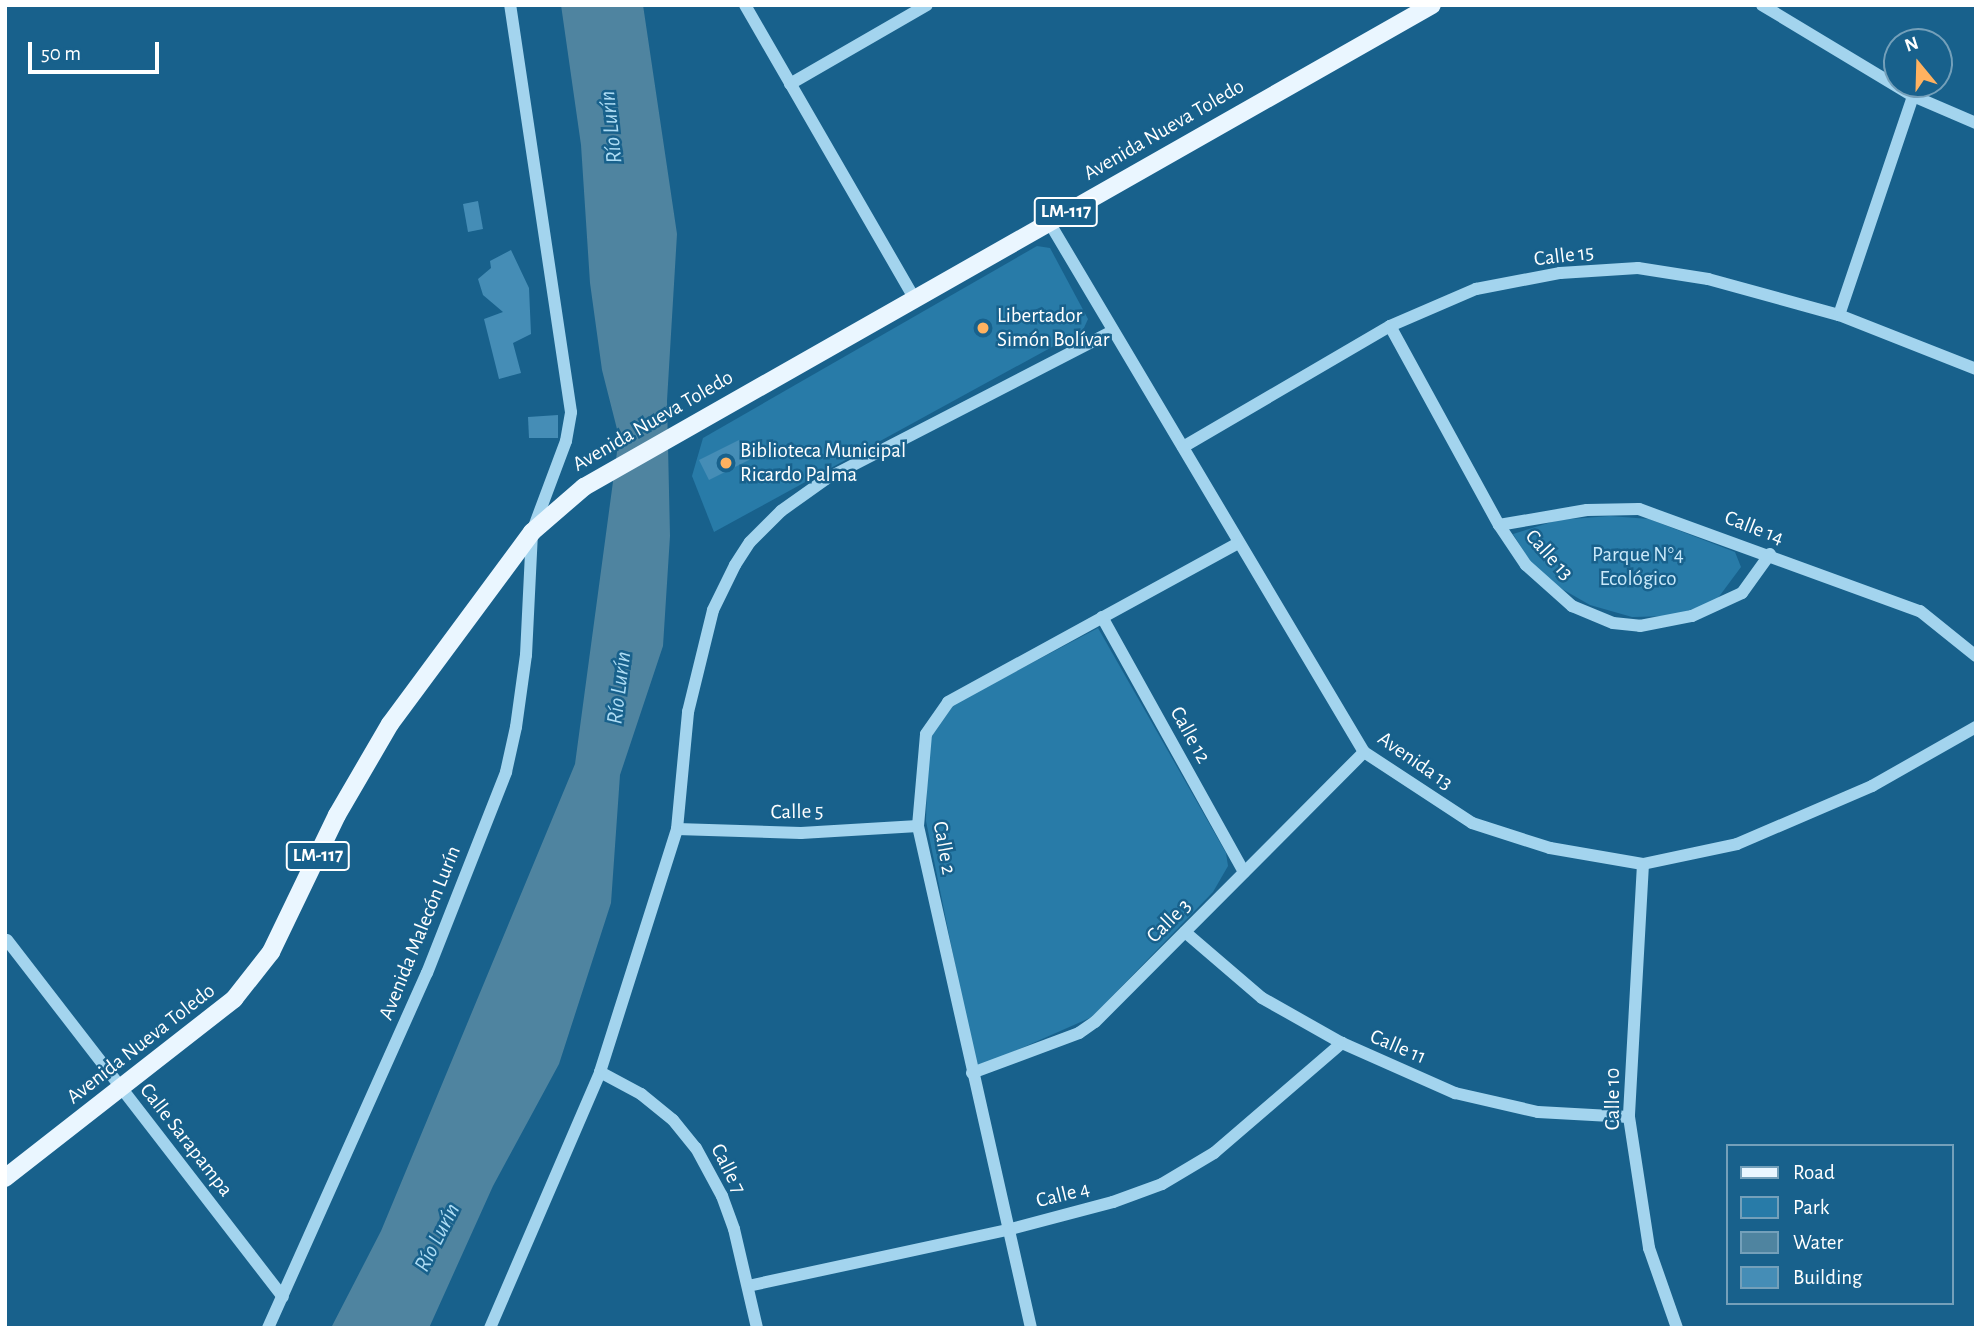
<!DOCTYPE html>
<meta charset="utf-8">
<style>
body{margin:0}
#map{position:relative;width:1981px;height:1333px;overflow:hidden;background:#18618c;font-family:"Alegreya Sans",sans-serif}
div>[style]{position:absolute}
.green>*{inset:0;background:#287ba8}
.water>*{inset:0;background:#4f84a0}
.building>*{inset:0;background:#458db6}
.minor>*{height:12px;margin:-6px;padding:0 6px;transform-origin:6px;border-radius:6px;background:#a3d4ee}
.major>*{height:18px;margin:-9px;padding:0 9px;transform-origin:9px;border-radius:9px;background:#eaf6ff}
.dots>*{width:19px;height:19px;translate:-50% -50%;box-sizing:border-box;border:4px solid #18618c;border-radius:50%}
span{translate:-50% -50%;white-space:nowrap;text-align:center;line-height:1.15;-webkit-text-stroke:5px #18618c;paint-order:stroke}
.shield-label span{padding:2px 5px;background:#18618c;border:2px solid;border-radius:5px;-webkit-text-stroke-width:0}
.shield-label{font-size:19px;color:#fff;font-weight:700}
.street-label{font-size:21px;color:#fff}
.poi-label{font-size:21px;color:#fff}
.left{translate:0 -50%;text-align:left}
.park-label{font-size:21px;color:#c9e9fa}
.water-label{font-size:23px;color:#aeddf5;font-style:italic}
.frame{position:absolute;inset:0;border:7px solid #fff;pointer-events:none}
.legend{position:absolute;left:1726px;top:1144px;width:228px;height:161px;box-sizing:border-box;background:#18618c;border:2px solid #74a0ba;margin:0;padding:9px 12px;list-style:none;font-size:21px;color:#fff}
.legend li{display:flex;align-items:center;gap:14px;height:35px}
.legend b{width:35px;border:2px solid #74a0ba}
.north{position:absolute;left:1883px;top:28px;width:70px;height:70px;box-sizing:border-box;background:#18618c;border:2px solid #74a0ba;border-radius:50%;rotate:341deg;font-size:19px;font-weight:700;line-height:28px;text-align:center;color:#fff}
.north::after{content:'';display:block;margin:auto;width:24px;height:32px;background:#ffb260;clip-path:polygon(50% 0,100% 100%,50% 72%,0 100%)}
.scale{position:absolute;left:28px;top:42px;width:131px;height:32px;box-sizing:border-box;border:4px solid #fff;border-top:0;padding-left:9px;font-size:21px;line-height:24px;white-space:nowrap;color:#fff;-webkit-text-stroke:5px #18618c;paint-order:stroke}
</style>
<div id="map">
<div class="green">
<div style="clip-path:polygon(1037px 246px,1050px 248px,1088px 319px,1083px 330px,714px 532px,692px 476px,703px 438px)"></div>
<div style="clip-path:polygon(1610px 516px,1649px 519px,1735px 552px,1741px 567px,1715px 602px,1671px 616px,1632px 617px,1590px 605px,1555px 585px,1530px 561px,1513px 534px,1558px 520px)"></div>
<div style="clip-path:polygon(1098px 628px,1226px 853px,1228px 866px,1213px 892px,1092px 1017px,976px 1068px,926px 821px,928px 751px,932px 735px,954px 704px)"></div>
</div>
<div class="water">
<div style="clip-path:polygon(561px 5px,643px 5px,677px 234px,667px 401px,670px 536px,663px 646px,620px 775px,611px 903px,559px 1064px,493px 1186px,429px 1328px,331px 1328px,381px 1231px,575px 764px,619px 437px,602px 370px,590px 283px,581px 145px)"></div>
</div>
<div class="building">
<div style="clip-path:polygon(478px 201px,483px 229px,468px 232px,463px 204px)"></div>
<div style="clip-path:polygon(511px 250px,529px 288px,531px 334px,513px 343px,521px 373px,499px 379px,484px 319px,503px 312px,483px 295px,478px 279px,491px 268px,490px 261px)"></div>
<div style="clip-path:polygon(558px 415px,558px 438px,529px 438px,528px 417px)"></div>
<div style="clip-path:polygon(739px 440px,749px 460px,709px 480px,699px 460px)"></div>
</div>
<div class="minor">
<div style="left:745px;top:5px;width:340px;rotate:60deg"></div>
<div style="left:1762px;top:5px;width:176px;rotate:31.1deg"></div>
<div style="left:1913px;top:96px;width:69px;rotate:23.2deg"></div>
<div style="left:790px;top:84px;width:158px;rotate:-30deg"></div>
<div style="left:1049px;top:222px;width:617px;rotate:59.28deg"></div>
<div style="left:1364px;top:752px;width:129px;rotate:33.3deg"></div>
<div style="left:1472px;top:823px;width:82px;rotate:17.8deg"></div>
<div style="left:1550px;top:848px;width:94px;rotate:9.8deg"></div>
<div style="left:1643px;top:864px;width:96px;rotate:-12deg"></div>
<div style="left:1737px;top:844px;width:147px;rotate:-23.2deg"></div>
<div style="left:1872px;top:786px;width:120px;rotate:-29.6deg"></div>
<div style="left:1839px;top:315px;width:231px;rotate:-71.3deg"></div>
<div style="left:1390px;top:326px;width:227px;rotate:61.3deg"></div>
<div style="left:1499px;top:525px;width:48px;rotate:56deg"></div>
<div style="left:1526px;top:565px;width:62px;rotate:41.7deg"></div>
<div style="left:1572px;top:606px;width:44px;rotate:22.5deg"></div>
<div style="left:1613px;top:623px;width:27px;rotate:6deg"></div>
<div style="left:1640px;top:626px;width:53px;rotate:-10.9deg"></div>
<div style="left:1692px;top:616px;width:55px;rotate:-24.7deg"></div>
<div style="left:1742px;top:593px;width:48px;rotate:-54.3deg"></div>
<div style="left:1183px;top:447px;width:240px;rotate:-30.3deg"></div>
<div style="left:1390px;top:326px;width:94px;rotate:-23.3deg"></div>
<div style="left:1476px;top:289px;width:86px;rotate:-10.8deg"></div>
<div style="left:1560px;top:273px;width:78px;rotate:-3.7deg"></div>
<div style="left:1638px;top:268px;width:71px;rotate:8.9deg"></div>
<div style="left:1708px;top:279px;width:136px;rotate:15.4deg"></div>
<div style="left:1839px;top:315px;width:147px;rotate:21.5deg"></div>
<div style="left:1499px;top:525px;width:89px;rotate:-9.7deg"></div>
<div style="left:1587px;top:510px;width:52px;rotate:-1.1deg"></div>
<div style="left:1639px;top:509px;width:299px;rotate:20deg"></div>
<div style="left:1920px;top:611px;width:72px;rotate:38.8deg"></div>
<div style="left:1102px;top:617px;width:292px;rotate:60.9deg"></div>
<div style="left:677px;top:829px;width:124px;rotate:1.8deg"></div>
<div style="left:801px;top:833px;width:117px;rotate:-3.4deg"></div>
<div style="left:1643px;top:864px;width:253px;rotate:93.2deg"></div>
<div style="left:1629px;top:1117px;width:133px;rotate:81.3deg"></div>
<div style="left:1649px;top:1248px;width:85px;rotate:70.7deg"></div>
<div style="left:1185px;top:932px;width:101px;rotate:40.6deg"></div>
<div style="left:1262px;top:998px;width:92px;rotate:29.4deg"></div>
<div style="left:1342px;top:1043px;width:124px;rotate:23.9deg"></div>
<div style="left:1455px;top:1093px;width:85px;rotate:12.9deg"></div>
<div style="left:1538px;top:1112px;width:91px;rotate:3.1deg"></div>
<div style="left:7px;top:940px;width:451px;rotate:52.3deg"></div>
<div style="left:600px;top:1072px;width:47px;rotate:28.2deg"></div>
<div style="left:641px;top:1094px;width:41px;rotate:39.1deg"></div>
<div style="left:673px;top:1120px;width:36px;rotate:51deg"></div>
<div style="left:696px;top:1148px;width:55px;rotate:61.6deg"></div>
<div style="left:722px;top:1196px;width:35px;rotate:70deg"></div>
<div style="left:734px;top:1229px;width:102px;rotate:76.9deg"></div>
<div style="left:972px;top:1073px;width:114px;rotate:-20.5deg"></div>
<div style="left:1079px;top:1033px;width:19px;rotate:-35deg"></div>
<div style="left:1095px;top:1022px;width:381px;rotate:-45.1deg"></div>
<div style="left:748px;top:1286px;width:265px;rotate:-12.2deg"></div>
<div style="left:1007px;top:1230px;width:110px;rotate:-14.8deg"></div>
<div style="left:1113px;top:1202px;width:52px;rotate:-20.2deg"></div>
<div style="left:1162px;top:1184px;width:61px;rotate:-30.8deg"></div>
<div style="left:1214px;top:1153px;width:169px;rotate:-40.7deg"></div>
<div style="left:268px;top:1328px;width:389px;rotate:-65.9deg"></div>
<div style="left:427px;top:973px;width:216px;rotate:-68.5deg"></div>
<div style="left:506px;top:772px;width:46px;rotate:-77.5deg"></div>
<div style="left:516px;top:727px;width:73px;rotate:-82.1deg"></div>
<div style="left:526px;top:655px;width:123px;rotate:-87.2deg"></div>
<div style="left:532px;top:532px;width:97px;rotate:-69.5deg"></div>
<div style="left:566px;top:441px;width:29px;rotate:-80deg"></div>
<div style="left:571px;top:412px;width:412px;rotate:-98.5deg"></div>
<div style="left:490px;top:1328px;width:279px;rotate:-66.7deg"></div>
<div style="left:600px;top:1072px;width:255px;rotate:-72.4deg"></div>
<div style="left:677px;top:829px;width:118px;rotate:-84.6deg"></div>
<div style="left:688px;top:712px;width:105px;rotate:-76.2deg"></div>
<div style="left:713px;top:610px;width:50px;rotate:-63.9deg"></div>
<div style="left:735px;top:565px;width:27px;rotate:-57deg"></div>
<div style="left:750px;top:542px;width:44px;rotate:-45deg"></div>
<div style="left:781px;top:511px;width:55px;rotate:-35.4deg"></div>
<div style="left:826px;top:479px;width:323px;rotate:-27.3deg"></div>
<div style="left:1031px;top:1328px;width:515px;rotate:-102.69deg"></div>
<div style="left:918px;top:826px;width:92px;rotate:-85deg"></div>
<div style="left:926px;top:734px;width:39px;rotate:-55deg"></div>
<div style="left:948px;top:702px;width:331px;rotate:-28.7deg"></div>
</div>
<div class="major">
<div style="left:5px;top:1178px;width:291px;rotate:-38deg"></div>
<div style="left:234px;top:999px;width:60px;rotate:-51.8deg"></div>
<div style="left:271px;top:952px;width:152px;rotate:-64.3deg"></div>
<div style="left:337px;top:815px;width:105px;rotate:-59.8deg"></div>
<div style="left:390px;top:724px;width:239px;rotate:-53.5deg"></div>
<div style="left:532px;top:532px;width:69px;rotate:-40.9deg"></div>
<div style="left:584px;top:487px;width:975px;rotate:-29.61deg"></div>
</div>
<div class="dots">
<div style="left:983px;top:328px;background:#ffb260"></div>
<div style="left:726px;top:463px;background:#ffb260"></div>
</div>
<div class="shield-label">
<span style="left:1066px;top:212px">LM-117</span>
<span style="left:318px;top:856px">LM-117</span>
</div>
<div class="street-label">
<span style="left:1164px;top:130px;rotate:-30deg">Avenida Nueva Toledo</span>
<span style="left:1564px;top:256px;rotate:-7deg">Calle 15</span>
<span style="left:653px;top:421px;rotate:-30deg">Avenida Nueva Toledo</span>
<span style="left:1754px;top:528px;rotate:21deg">Calle 14</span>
<span style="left:1549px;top:555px;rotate:48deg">Calle 13</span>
<span style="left:1190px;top:735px;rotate:61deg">Calle 12</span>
<span style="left:1415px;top:761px;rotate:35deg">Avenida 13</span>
<span style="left:797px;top:812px;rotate:-1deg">Calle 5</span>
<span style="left:944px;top:848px;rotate:80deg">Calle 2</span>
<span style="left:1169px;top:921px;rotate:-45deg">Calle 3</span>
<span style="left:420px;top:933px;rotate:-68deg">Avenida Malecón Lurín</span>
<span style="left:141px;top:1044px;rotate:-38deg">Avenida Nueva Toledo</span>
<span style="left:1398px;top:1047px;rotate:23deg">Calle 11</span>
<span style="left:1613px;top:1099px;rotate:-90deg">Calle 10</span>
<span style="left:186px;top:1140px;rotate:52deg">Calle Sarapampa</span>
<span style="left:728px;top:1169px;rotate:63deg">Calle 7</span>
<span style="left:1063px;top:1195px;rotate:-14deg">Calle 4</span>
</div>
<div class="poi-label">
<span class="left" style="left:997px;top:328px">Libertador<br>Simón Bolívar</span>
<span class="left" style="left:740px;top:463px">Biblioteca Municipal<br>Ricardo Palma</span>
</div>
<div class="park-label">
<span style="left:1638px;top:567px">Parque N°4<br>Ecológico</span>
</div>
<div class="water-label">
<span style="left:612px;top:127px;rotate:-96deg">Río Lurín</span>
<span style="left:620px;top:688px;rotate:-83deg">Río Lurín</span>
<span style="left:438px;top:1238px;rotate:-63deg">Río Lurín</span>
</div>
<div class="frame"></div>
<ul class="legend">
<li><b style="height:9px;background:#eaf6ff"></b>Road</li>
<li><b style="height:19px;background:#287ba8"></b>Park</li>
<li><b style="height:19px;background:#4f84a0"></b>Water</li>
<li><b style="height:19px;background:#458db6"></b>Building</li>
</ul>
<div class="north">N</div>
<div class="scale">50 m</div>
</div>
